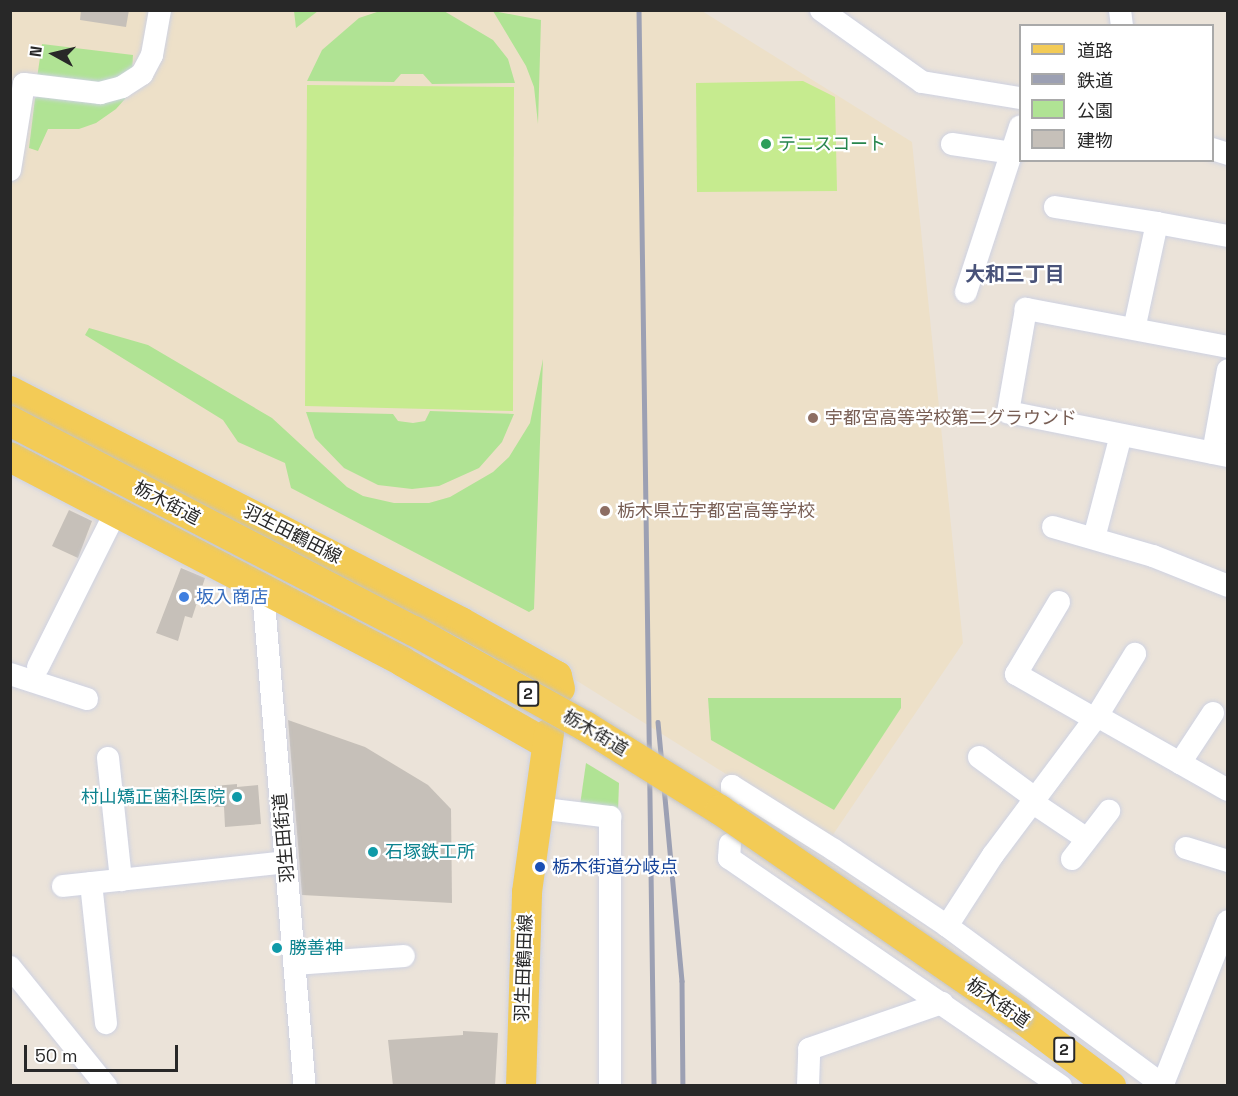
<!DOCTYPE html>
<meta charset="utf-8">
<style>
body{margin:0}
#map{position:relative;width:1238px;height:1096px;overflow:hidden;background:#ebe3d9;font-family:"Space Grotesk","Noto Sans JP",sans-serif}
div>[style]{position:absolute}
.education>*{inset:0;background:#ede0c8}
.green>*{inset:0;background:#b0e394}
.pitch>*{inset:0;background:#c6eb8f}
.building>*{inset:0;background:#c6c0b9}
.roads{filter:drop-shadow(0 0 2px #ced2e2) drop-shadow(0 0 2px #ced2e2)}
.minor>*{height:22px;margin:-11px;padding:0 11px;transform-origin:11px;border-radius:11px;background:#fff}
.major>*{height:30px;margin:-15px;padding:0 15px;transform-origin:15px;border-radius:15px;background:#f3cb56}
.rail>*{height:4.5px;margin:-2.25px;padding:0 2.25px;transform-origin:2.25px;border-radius:2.25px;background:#9ca0b3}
.bridges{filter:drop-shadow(0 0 2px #c3c3c3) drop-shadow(0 0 2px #c3c3c3)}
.major-bridge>*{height:30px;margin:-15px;padding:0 15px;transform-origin:15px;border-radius:15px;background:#f3cb56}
.dots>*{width:16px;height:16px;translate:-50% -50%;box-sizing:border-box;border:3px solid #fff;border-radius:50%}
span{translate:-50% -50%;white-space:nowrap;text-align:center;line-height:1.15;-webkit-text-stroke:4.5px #fff;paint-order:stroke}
.shield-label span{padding:2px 4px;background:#fff;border:2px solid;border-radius:4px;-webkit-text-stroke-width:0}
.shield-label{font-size:16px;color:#282828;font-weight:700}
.leisure-label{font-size:18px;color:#27864d}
.left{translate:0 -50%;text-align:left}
.education-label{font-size:18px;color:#785e54}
.street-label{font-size:18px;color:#282828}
.shop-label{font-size:18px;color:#366cbe}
.culture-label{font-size:18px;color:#0d838f}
.right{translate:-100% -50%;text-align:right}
.transit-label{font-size:18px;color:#164399}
.neighbourhood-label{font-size:20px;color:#485279;font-weight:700}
.frame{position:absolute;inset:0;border:12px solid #282828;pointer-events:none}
.legend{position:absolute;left:1019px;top:24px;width:195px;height:138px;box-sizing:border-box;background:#fff;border:2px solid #a9a9a9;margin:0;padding:8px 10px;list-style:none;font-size:18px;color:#282828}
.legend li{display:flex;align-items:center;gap:12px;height:30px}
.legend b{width:30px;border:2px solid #a9a9a9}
.north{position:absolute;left:24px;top:24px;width:60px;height:60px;-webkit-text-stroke:4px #fff;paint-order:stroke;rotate:278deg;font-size:16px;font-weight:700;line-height:24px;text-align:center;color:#282828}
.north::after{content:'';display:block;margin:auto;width:21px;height:27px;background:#282828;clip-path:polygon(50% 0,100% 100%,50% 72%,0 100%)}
.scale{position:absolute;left:24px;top:1045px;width:154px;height:27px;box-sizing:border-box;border:3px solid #282828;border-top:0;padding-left:8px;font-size:18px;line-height:21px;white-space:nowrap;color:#282828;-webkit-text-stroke:4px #fff;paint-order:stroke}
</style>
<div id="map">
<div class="education">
<div style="clip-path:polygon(10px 11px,702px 11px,912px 142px,963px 643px,830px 839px,510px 639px,11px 383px)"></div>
</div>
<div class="green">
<div style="clip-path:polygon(294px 11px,294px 10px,318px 11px,296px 28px)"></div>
<div style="clip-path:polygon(444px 11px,493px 40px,508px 59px,515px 83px,432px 84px,423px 74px,401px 74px,394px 82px,307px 81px,322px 50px,359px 18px,380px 11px)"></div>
<div style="clip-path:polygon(493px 11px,541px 20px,538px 124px,534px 87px,526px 66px)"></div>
<div style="clip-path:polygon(42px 44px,133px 55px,132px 73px,110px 84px,37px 78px)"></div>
<div style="clip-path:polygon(132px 91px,116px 109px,96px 123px,79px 129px,48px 129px,38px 151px,29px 148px,35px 98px,42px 92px)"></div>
<div style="clip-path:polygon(89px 328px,148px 345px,272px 418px,347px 487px,363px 496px,394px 503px,429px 503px,450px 497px,493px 472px,509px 457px,530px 423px,543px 359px,534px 609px,529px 612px,291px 488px,285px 463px,238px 442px,223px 420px,85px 335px)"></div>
<div style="clip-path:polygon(430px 411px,514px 414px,502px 442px,479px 468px,439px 486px,412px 489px,378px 485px,344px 468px,315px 438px,306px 412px,393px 414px,398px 421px,413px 423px,425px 421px)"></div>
<div style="clip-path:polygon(708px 698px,901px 698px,901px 708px,834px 810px,711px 740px)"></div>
<div style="clip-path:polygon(586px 763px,619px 783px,618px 811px,580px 805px)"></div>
</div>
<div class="pitch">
<div style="clip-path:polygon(803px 81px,835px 97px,837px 191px,697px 192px,696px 83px)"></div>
<div style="clip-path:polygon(307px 85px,514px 87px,513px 411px,305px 406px)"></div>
</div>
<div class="building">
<div style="clip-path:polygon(81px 10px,129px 10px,126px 27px,80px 20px)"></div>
<div style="clip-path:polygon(69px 510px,92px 521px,78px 558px,52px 546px)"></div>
<div style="clip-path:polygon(181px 568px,205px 578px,192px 618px,185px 616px,178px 641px,156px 633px)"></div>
<div style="clip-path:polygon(288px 720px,365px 747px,428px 785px,451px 809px,452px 903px,302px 895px)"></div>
<div style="clip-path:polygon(237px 784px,237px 787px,258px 785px,261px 824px,225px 827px,224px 807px,215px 807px,214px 786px)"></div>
<div style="clip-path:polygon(463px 1031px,498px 1033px,495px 1086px,393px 1086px,388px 1040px,463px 1035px)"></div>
</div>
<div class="roads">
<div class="minor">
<div style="left:821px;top:10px;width:124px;rotate:35.5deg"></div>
<div style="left:922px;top:82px;width:99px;rotate:9.3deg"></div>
<div style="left:1120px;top:10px;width:16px;rotate:83deg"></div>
<div style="left:952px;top:144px;width:62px;rotate:8.4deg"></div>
<div style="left:1212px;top:149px;width:17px;rotate:17deg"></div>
<div style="left:10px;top:170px;width:87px;rotate:-80.8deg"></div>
<div style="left:24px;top:84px;width:77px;rotate:6.8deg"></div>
<div style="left:100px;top:93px;width:23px;rotate:-15deg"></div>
<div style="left:122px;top:87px;width:24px;rotate:-33deg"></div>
<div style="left:142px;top:74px;width:21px;rotate:-62deg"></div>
<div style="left:152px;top:55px;width:46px;rotate:-79.9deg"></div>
<div style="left:1055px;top:207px;width:103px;rotate:8.9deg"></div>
<div style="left:1157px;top:223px;width:108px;rotate:102.2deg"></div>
<div style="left:1157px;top:223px;width:72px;rotate:10.4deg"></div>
<div style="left:966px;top:292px;width:174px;rotate:-71.9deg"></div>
<div style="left:1228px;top:347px;width:206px;rotate:-169.3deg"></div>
<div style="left:1026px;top:309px;width:105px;rotate:99.9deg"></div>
<div style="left:1008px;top:412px;width:224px;rotate:11.3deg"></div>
<div style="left:1213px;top:453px;width:84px;rotate:-79.8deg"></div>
<div style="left:1053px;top:527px;width:104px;rotate:16.2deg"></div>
<div style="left:1153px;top:556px;width:81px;rotate:21.8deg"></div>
<div style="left:1094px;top:538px;width:106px;rotate:-75.3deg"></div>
<div style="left:263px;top:591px;width:497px;rotate:85.2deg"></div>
<div style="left:1059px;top:602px;width:84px;rotate:120.8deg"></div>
<div style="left:1016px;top:674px;width:91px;rotate:29.7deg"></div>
<div style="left:38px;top:667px;width:172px;rotate:-63.4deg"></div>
<div style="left:10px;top:674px;width:81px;rotate:18deg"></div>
<div style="left:1097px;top:716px;width:150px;rotate:29.5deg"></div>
<div style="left:979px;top:757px;width:69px;rotate:36.2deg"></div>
<div style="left:108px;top:758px;width:123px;rotate:83.9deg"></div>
<div style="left:1180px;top:763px;width:60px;rotate:-56.6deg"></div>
<div style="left:732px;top:796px;width:10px;rotate:-90deg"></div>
<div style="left:732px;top:786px;width:120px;rotate:32.1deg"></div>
<div style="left:834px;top:850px;width:136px;rotate:33.9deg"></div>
<div style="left:947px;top:926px;width:270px;rotate:36.4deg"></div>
<div style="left:1032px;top:802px;width:66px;rotate:33.9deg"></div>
<div style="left:537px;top:808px;width:74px;rotate:7deg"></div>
<div style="left:610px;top:817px;width:269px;rotate:90deg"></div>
<div style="left:730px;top:844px;width:14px;rotate:94deg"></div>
<div style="left:729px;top:858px;width:403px;rotate:34.5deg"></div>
<div style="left:1186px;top:848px;width:44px;rotate:17.2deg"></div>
<div style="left:1072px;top:859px;width:61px;rotate:-52.4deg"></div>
<div style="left:91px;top:883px;width:141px;rotate:83.9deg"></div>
<div style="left:63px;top:886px;width:224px;rotate:-6.1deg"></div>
<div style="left:947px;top:926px;width:85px;rotate:-57.1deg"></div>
<div style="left:993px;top:855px;width:174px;rotate:-53.2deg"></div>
<div style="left:1097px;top:716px;width:73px;rotate:-58.5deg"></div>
<div style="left:295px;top:964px;width:109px;rotate:-4.2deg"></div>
<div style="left:10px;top:967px;width:153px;rotate:51.1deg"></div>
<div style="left:1163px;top:1084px;width:175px;rotate:-68.3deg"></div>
<div style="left:808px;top:1086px;width:37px;rotate:-88deg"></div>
<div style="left:809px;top:1049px;width:141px;rotate:-19.1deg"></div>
</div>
<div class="major">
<div style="left:10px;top:391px;width:507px;rotate:27.12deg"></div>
<div style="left:461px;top:622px;width:110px;rotate:29.4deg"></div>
<div style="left:557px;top:676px;width:13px;rotate:77deg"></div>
<div style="left:10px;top:457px;width:443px;rotate:27.5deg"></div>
<div style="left:403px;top:662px;width:166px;rotate:29.7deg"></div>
<div style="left:1017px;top:1015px;width:118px;rotate:37.1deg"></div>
<div style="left:521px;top:1086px;width:194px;rotate:-88.2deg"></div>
<div style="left:527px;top:892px;width:160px;rotate:-82.1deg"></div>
</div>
</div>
<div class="rail">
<div style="left:639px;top:10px;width:1076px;rotate:89.2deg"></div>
<div style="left:658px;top:722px;width:260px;rotate:84.7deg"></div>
<div style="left:682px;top:981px;width:105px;rotate:89.5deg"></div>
</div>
<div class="bridges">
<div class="major-bridge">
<div style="left:10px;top:421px;width:455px;rotate:27.5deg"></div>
<div style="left:414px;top:631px;width:196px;rotate:29.1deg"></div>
<div style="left:585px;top:726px;width:159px;rotate:31.9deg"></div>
<div style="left:720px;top:810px;width:361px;rotate:34.6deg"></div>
</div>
</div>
<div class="dots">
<div style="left:766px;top:144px;background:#2e9e5b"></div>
<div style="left:813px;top:418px;background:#8d6e63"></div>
<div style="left:605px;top:511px;background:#8d6e63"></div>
<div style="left:184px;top:597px;background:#3f7fe0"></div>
<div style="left:237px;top:797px;background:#0f9aa8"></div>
<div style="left:373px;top:852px;background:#0f9aa8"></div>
<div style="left:540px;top:867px;background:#1a4fb4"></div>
<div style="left:277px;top:948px;background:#0f9aa8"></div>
</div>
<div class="shield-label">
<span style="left:528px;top:694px">2</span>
<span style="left:1064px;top:1050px">2</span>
</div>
<div class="leisure-label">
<span class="left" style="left:778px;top:144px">テニスコート</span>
</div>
<div class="education-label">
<span class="left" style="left:825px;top:418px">宇都宮高等学校第二グラウンド</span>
<span class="left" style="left:617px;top:511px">栃木県立宇都宮高等学校</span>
</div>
<div class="street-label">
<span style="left:167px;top:503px;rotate:28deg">栃木街道</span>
<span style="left:292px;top:534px;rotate:27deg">羽生田鶴田線</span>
<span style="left:595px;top:733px;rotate:31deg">栃木街道</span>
<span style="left:284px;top:838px;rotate:-95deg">羽生田街道</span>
<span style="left:524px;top:968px;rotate:-88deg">羽生田鶴田線</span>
<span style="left:998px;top:1003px;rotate:35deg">栃木街道</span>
</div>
<div class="shop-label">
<span class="left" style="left:196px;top:597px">坂入商店</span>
</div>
<div class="culture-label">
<span class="right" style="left:225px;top:797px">村山矯正歯科医院</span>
<span class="left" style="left:385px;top:852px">石塚鉄工所</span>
<span class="left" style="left:289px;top:948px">勝善神</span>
</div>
<div class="transit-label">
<span class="left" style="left:552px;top:867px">栃木街道分岐点</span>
</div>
<div class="neighbourhood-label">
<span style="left:1015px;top:274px">大和三丁目</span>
</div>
<div class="frame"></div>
<ul class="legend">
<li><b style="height:8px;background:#f3cb56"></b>道路</li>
<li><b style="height:8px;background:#9ca0b3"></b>鉄道</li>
<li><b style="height:16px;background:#b0e394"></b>公園</li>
<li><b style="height:16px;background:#c6c0b9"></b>建物</li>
</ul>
<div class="north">N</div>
<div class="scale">50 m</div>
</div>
